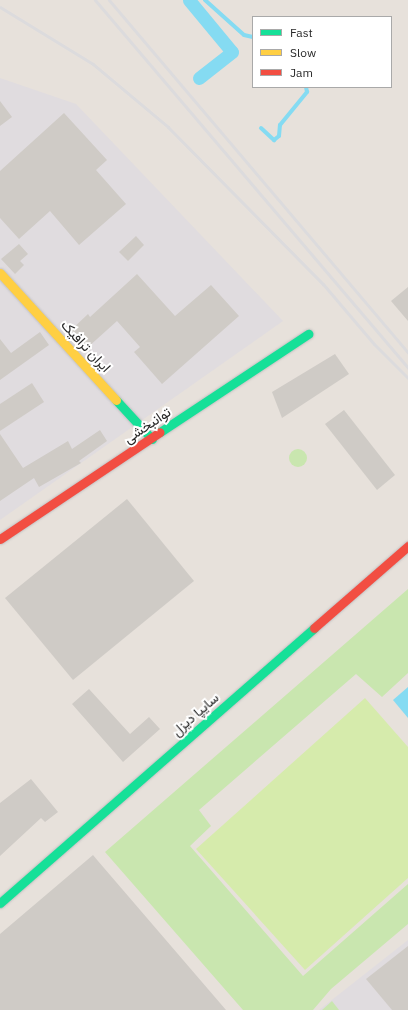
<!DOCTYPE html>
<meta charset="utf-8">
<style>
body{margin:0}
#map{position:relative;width:408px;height:1010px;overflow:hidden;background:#e7e1db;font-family:"IBM Plex Sans",Vazirmatn,sans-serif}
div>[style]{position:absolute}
.industrial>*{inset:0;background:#e0dcdf}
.green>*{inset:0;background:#c9e6af}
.round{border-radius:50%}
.pitch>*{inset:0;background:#d6ebac}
.water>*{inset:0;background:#85dbf2}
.stream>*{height:4px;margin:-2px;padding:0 2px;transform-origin:2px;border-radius:2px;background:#85dbf2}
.canal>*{height:13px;margin:-6.5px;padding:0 6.5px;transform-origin:6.5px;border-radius:6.5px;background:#85dbf2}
.building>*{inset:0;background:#cfcbc6}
.roads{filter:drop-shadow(0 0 1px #c2c1c2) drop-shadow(0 0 1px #c2c1c2)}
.fast>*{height:9px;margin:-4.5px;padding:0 4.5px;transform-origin:4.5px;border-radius:4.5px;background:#16e098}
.slow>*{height:9px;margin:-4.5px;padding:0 4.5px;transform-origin:4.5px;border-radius:4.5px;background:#ffcf43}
.jam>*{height:9px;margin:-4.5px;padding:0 4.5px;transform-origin:4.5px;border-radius:4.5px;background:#f24e42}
.rail>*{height:3px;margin:-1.5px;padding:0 1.5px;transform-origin:1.5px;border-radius:1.5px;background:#dcdbdd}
span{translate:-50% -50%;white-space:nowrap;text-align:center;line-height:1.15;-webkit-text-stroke:4px #fff;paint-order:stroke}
.street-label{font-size:14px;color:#272727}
.legend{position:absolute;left:252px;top:16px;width:140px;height:72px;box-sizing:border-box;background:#fff;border:1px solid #a9a9a9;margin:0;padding:5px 7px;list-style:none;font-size:12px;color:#272727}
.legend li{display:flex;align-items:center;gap:8px;height:20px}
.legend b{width:20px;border:1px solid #a9a9a9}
</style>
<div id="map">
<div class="industrial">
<div style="clip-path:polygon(0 78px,76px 104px,283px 321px,0 520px)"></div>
<div style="clip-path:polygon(408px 940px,408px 1010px,319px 1010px)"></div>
</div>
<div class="green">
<div class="round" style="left:289px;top:449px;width:18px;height:18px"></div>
<div style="clip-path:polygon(408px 589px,408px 673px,382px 697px,356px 674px,199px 810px,211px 826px,190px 846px,303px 976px,408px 884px,408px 924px,331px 989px,313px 1010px,243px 1010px,105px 852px)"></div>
<div style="clip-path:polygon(332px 1001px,339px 1010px,322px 1010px)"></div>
</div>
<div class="pitch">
<div style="clip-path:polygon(365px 698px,408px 747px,408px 878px,305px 970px,196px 849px)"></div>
</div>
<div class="water">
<div style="clip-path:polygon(408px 687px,408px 718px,393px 700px)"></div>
</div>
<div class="stream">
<div style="left:205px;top:0;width:52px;rotate:41.9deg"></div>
<div style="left:244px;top:35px;width:9px;rotate:13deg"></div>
<div style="left:261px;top:128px;width:18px;rotate:43deg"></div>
<div style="left:274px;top:140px;width:6px;rotate:-39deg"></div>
<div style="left:279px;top:136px;width:11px;rotate:-85deg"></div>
<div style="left:280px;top:125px;width:43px;rotate:-50.7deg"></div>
<div style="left:307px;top:92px;width:5px;rotate:-101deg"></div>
</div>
<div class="canal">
<div style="left:189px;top:0;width:67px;rotate:50.4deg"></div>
<div style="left:232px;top:52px;width:42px;rotate:141.8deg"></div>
</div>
<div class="building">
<div style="clip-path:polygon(0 101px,12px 117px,0 126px)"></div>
<div style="clip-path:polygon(64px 113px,107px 160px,96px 170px,126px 204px,79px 245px,50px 211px,19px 239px,0 218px,0 171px)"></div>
<div style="clip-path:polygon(136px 236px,144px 245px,128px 261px,119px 252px)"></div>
<div style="clip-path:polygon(19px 244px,28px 254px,20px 261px,24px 265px,15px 274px,1px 259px)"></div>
<div style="clip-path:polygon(137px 274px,175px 316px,211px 285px,239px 316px,162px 384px,134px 352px,140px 347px,117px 321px,87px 348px,71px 330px,88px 314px,90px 317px)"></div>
<div style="clip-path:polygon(408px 287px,408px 321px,391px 301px)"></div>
<div style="clip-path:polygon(40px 332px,49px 345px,0 380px,0 339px,11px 353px)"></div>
<div style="clip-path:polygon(335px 354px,349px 374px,282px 418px,272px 392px)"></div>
<div style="clip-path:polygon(32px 383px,44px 402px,0 431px,0 404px)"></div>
<div style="clip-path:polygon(344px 410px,395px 475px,377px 490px,325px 424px)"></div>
<div style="clip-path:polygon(100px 430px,107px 441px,79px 461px,81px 463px,39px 487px,34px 478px,0 501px,0 434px,23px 468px,68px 441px,72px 449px)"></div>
<div style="clip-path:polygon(127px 499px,194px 581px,73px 680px,5px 598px)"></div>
<div style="clip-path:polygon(89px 689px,130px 734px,149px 717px,160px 729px,123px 762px,72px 704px)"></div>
<div style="clip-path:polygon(31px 779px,58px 812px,45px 822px,41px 818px,0 856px,0 803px)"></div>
<div style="clip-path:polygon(93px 855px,98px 861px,226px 1010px,0 1010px,0 934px)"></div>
<div style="clip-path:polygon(408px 946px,408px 1010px,392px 1010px,366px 979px)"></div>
</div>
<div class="roads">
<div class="fast">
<div style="left:116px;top:400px;width:53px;rotate:47.3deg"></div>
<div style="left:160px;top:432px;width:178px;rotate:-33.5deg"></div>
<div style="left:0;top:903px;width:417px;rotate:-41.2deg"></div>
</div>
<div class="slow">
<div style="left:0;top:273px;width:172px;rotate:47.6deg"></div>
</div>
<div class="jam">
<div style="left:0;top:539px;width:192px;rotate:-33.8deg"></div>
<div style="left:314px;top:628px;width:125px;rotate:-41.1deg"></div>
</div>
</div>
<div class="rail">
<div style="left:95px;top:0;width:483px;rotate:49.6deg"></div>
<div style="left:109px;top:0;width:463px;rotate:49.7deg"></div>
<div style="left:0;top:7px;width:109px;rotate:31.5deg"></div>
<div style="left:93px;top:64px;width:98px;rotate:40deg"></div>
<div style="left:168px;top:127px;width:221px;rotate:45.4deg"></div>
<div style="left:323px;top:284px;width:79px;rotate:49.6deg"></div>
<div style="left:374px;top:344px;width:48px;rotate:45deg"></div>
</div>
<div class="street-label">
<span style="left:86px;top:346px;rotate:47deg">ایران ترافیک</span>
<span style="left:147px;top:425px;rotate:-34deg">توانبخشی</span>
<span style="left:195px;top:714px;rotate:-41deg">سایپا دیزل</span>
</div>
<ul class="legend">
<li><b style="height:5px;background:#16e098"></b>Fast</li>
<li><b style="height:5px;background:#ffcf43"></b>Slow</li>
<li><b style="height:5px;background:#f24e42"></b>Jam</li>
</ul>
</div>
